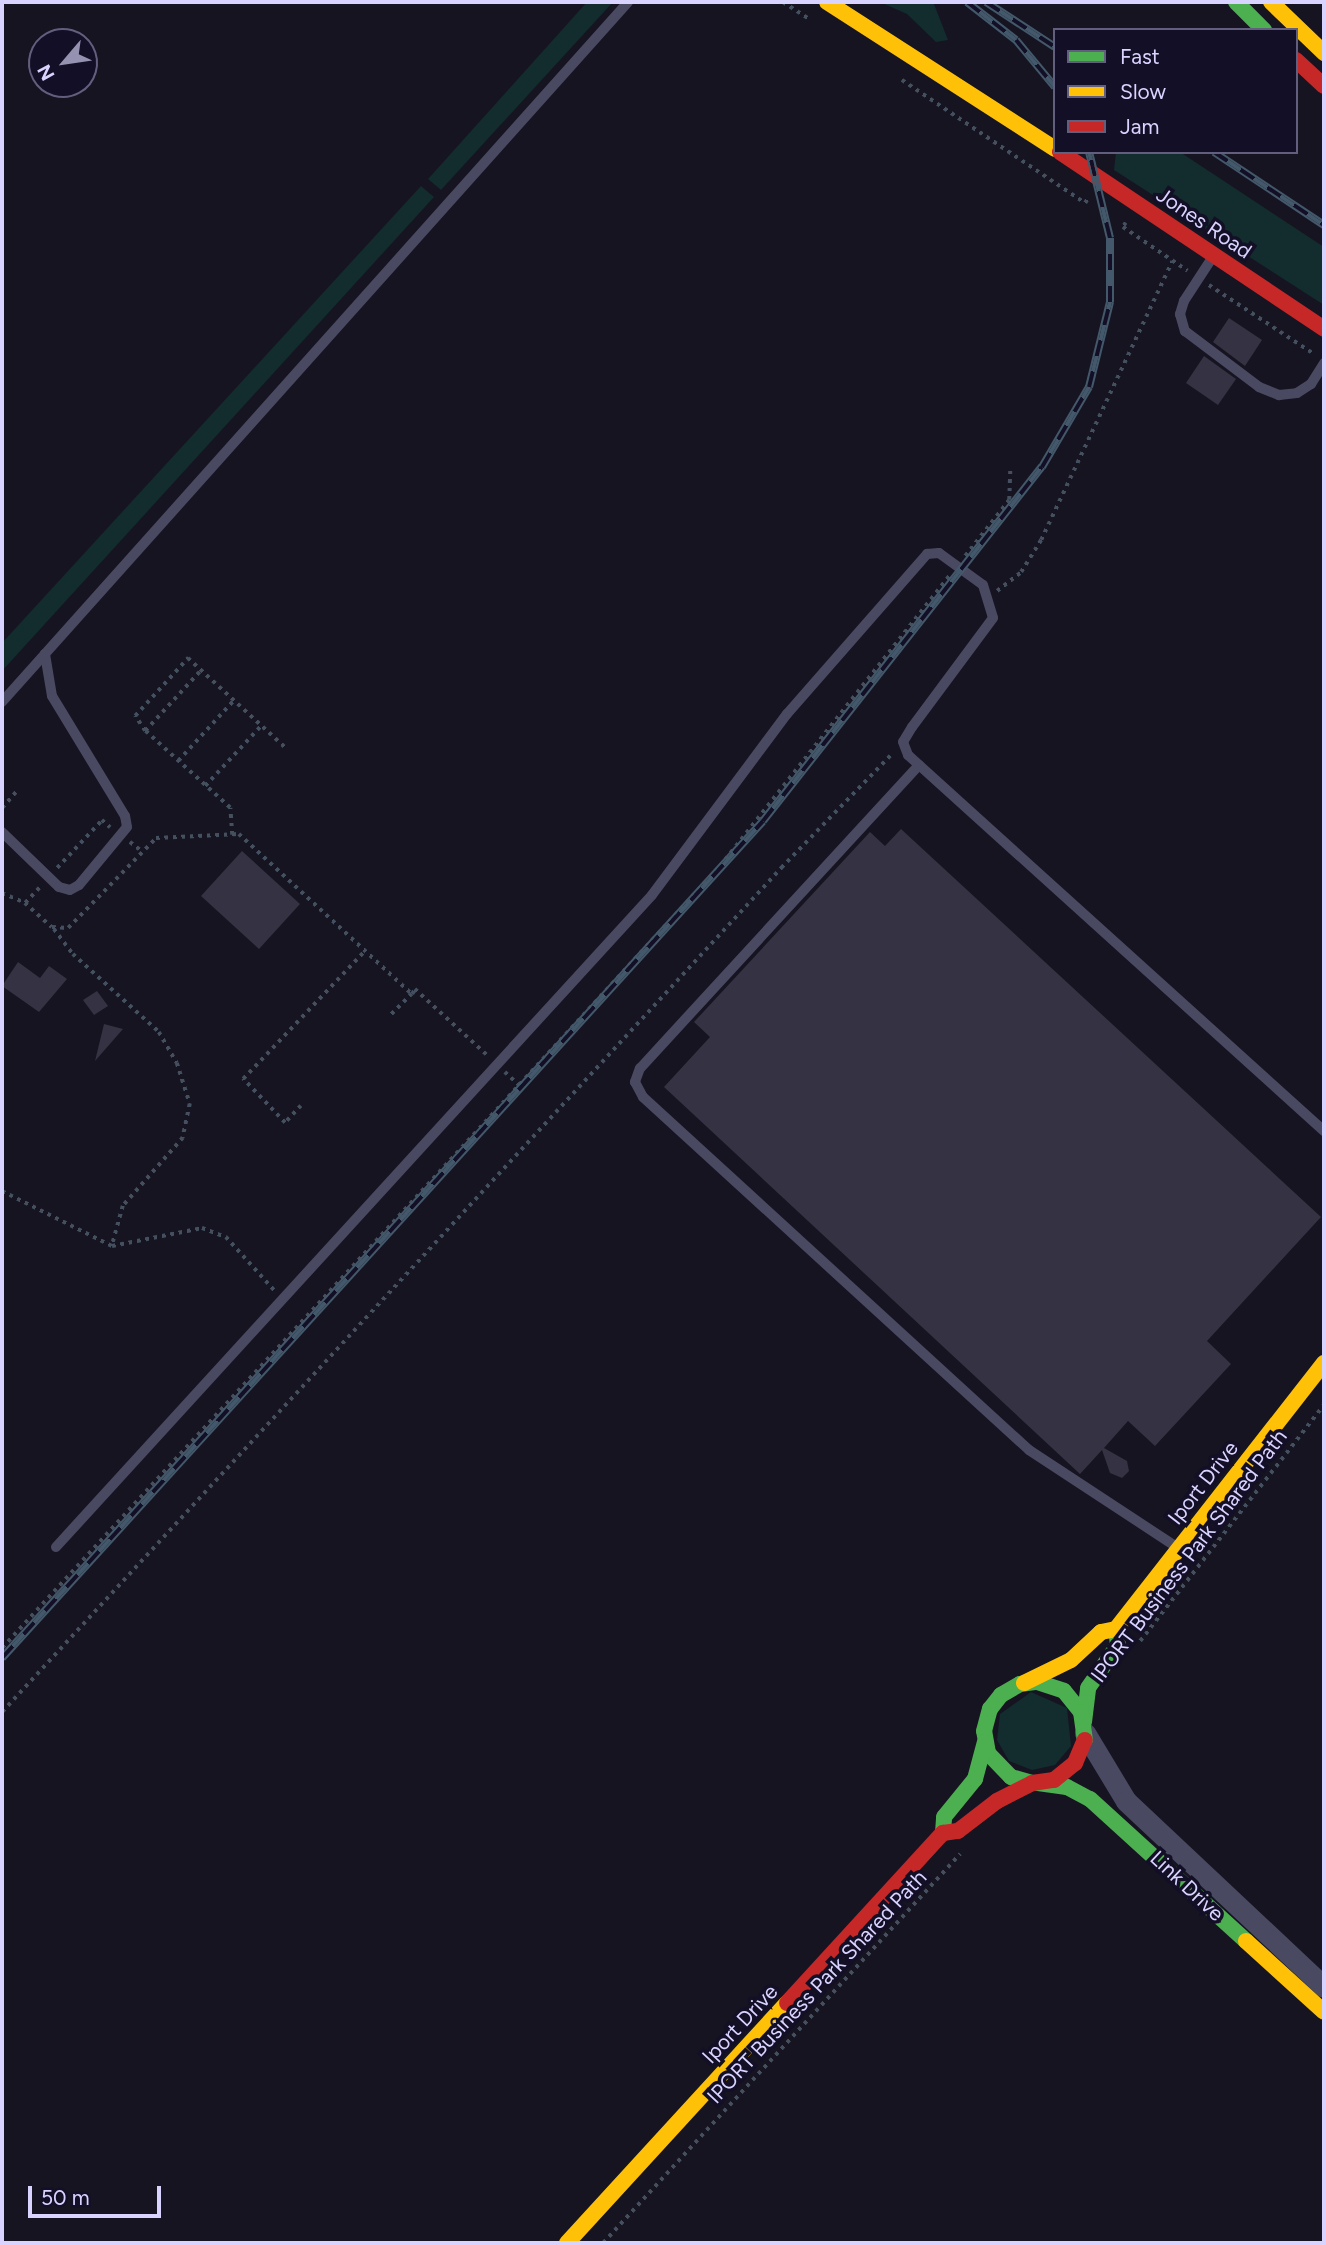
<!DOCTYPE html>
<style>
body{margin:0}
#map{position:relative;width:1326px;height:2245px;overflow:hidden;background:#161421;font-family:Figtree,sans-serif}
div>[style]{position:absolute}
.green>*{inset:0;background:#132c2d}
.building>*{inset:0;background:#343243}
.path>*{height:3.5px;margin-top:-1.75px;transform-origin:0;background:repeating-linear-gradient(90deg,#44505f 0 3.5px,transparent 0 8.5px)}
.lane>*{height:10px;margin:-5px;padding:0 5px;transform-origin:5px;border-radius:5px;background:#4a4962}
.street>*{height:21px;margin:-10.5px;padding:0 10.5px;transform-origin:10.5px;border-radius:10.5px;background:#4a4962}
.fast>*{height:16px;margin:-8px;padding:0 8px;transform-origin:8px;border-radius:8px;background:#4caf50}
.slow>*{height:16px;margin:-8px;padding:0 8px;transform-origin:8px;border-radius:8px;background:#ffc107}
.jam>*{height:16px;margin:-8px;padding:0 8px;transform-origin:8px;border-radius:8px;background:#c62828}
.rail>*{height:8px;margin-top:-4px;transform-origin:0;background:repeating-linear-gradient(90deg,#130f26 0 16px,#43596b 0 32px);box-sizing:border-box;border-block:2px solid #43596b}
span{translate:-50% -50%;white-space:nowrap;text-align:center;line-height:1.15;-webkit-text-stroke:7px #130f26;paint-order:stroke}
.street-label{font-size:21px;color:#d9d4ff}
.frame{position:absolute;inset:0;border:4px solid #d9d4ff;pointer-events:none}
.legend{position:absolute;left:1053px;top:28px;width:245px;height:126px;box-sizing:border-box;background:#130f26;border:2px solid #625e7d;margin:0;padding:9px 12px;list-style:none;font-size:21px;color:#d9d4ff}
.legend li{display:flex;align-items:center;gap:14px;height:35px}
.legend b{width:35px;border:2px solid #625e7d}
.north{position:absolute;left:28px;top:28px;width:70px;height:70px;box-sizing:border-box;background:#130f26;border:2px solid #625e7d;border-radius:50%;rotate:241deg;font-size:19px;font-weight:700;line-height:28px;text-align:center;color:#d9d4ff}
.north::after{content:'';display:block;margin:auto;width:24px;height:32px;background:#9591b1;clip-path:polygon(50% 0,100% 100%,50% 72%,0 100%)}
.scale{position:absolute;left:28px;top:2186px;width:133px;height:32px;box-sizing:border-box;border:4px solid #d9d4ff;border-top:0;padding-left:9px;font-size:21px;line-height:24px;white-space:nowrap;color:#d9d4ff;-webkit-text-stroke:5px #130f26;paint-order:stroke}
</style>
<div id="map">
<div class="green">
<div style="clip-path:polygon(587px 2px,613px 2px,441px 190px,428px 179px)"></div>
<div style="clip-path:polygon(880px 2px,934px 4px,948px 40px,936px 42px,907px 14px)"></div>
<div style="clip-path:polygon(1116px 152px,1180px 152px,1324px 247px,1324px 305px,1114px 170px)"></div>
<div style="clip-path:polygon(421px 186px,434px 197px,2px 671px,2px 643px)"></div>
<div style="clip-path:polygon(1031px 1692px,1067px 1708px,1071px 1746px,1055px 1765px,1032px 1770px,1009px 1761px,997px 1740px,1000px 1714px)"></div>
</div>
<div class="building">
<div style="clip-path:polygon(1229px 318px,1262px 340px,1245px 366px,1213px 342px)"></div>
<div style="clip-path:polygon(1204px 356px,1236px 379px,1218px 405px,1186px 383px)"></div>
<div style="clip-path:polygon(901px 829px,1321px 1217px,1207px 1341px,1231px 1364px,1155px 1446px,1128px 1421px,1104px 1448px,1127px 1461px,1129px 1471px,1122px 1478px,1110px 1473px,1102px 1450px,1080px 1474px,664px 1087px,710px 1037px,694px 1022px,870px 832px,885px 846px)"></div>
<div style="clip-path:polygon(242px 851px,300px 904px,259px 949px,201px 896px)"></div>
<div style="clip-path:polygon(18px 962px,40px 978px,49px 966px,67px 979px,39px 1012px,2px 986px)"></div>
<div style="clip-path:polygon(97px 991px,108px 1006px,94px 1015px,83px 1000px)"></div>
<div style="clip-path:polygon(104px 1024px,123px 1029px,95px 1061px)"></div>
</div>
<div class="path">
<div style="left:783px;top:2px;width:33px;rotate:33deg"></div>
<div style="left:902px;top:80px;width:220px;rotate:33.9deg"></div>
<div style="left:1085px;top:203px;width:6px;rotate:-59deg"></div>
<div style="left:1126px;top:223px;width:5px;rotate:127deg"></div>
<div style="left:1123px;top:227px;width:78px;rotate:34.1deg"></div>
<div style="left:1209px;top:285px;width:126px;rotate:33.3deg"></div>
<div style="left:965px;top:556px;width:71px;rotate:-51.8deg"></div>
<div style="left:1009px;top:500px;width:32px;rotate:-88deg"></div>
<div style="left:997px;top:591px;width:31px;rotate:-38deg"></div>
<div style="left:1021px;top:572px;width:38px;rotate:-58deg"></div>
<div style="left:1041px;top:540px;width:308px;rotate:-64.8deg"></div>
<div style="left:145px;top:731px;width:83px;rotate:-47.4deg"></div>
<div style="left:178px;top:761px;width:83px;rotate:-47.4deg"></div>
<div style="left:205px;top:786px;width:82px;rotate:-47deg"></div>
<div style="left:2px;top:808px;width:23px;rotate:-49deg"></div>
<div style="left:232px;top:835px;width:27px;rotate:-94deg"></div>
<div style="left:230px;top:808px;width:115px;rotate:-137.8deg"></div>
<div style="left:145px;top:731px;width:18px;rotate:-124deg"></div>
<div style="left:135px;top:716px;width:79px;rotate:-47.6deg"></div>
<div style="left:188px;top:658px;width:133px;rotate:42.6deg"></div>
<div style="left:130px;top:842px;width:16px;rotate:38deg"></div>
<div style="left:57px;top:868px;width:66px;rotate:-46.8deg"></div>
<div style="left:102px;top:820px;width:11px;rotate:41deg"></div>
<div style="left:2px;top:893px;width:25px;rotate:23deg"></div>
<div style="left:25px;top:903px;width:22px;rotate:-47deg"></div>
<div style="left:25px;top:903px;width:36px;rotate:42deg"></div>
<div style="left:52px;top:927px;width:16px;rotate:4deg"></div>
<div style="left:68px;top:928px;width:126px;rotate:-45.6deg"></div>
<div style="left:156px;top:838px;width:83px;rotate:-2.8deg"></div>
<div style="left:239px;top:834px;width:236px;rotate:42.8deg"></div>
<div style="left:412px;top:994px;width:33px;rotate:135deg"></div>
<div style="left:54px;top:929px;width:31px;rotate:53deg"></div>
<div style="left:73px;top:954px;width:116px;rotate:42.2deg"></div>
<div style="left:159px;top:1032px;width:36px;rotate:60deg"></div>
<div style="left:177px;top:1063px;width:43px;rotate:72.4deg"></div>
<div style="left:190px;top:1104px;width:35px;rotate:102deg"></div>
<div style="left:183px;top:1138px;width:91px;rotate:131.4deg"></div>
<div style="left:123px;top:1206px;width:41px;rotate:105.4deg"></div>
<div style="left:412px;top:994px;width:6px;rotate:-59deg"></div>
<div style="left:415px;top:989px;width:98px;rotate:42.5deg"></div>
<div style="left:505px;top:1072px;width:19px;rotate:43deg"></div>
<div style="left:301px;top:1106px;width:23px;rotate:133deg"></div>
<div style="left:285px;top:1123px;width:61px;rotate:-133.7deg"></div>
<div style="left:243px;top:1079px;width:177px;rotate:-46.4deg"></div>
<div style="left:2px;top:1191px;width:123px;rotate:26.6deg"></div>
<div style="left:112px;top:1246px;width:92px;rotate:-11.3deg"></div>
<div style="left:202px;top:1228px;width:26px;rotate:21deg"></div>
<div style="left:226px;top:1237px;width:73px;rotate:47.8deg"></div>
<div style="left:1140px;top:1641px;width:299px;rotate:-52.1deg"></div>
<div style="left:2px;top:1648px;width:1062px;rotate:-47.44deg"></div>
<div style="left:720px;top:866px;width:371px;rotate:-51.7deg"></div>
<div style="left:2px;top:1712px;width:1149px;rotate:-47.29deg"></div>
<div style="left:781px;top:868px;width:159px;rotate:-45.8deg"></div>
<div style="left:603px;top:2243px;width:528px;rotate:-47.46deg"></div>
</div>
<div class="lane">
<div style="left:1212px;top:258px;width:51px;rotate:123.1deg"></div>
<div style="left:1184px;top:301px;width:14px;rotate:107deg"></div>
<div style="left:1180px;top:314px;width:18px;rotate:74deg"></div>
<div style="left:1185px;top:331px;width:93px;rotate:37.1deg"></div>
<div style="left:1259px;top:387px;width:22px;rotate:22deg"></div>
<div style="left:1279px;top:395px;width:18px;rotate:-6deg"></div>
<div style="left:1297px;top:393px;width:17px;rotate:-33deg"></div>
<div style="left:1311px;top:384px;width:25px;rotate:-58deg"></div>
<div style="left:2px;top:702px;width:939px;rotate:-48.19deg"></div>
<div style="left:919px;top:765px;width:412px;rotate:132.6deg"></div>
<div style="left:640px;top:1068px;width:15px;rotate:110deg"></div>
<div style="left:635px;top:1082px;width:17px;rotate:62deg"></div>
<div style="left:643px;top:1097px;width:523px;rotate:42.44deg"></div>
<div style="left:1029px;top:1450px;width:178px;rotate:33.3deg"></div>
<div style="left:2px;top:832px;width:79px;rotate:44deg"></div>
<div style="left:59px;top:887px;width:11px;rotate:15deg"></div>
<div style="left:70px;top:890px;width:10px;rotate:-29deg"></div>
<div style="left:79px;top:885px;width:75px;rotate:-50.4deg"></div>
<div style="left:127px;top:827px;width:11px;rotate:-100deg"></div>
<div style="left:125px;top:816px;width:140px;rotate:-121.3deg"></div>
<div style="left:52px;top:696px;width:43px;rotate:-99.5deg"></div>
<div style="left:56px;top:1547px;width:883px;rotate:-47.57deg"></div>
<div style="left:652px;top:895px;width:226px;rotate:-53.3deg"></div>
<div style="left:787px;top:714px;width:213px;rotate:-48.8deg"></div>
<div style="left:927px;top:554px;width:12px;rotate:-5deg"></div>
<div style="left:939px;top:553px;width:54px;rotate:36deg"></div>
<div style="left:983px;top:585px;width:34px;rotate:73deg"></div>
<div style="left:993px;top:618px;width:136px;rotate:126.6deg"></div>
<div style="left:912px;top:727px;width:17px;rotate:121deg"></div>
<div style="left:903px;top:742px;width:14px;rotate:69deg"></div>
<div style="left:908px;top:755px;width:561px;rotate:42.11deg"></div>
</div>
<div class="street">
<div style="left:1085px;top:1733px;width:79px;rotate:58.9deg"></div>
<div style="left:1126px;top:1801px;width:272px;rotate:43.2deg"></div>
</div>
<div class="fast">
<div style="left:1236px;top:2px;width:40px;rotate:45deg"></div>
<div style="left:1084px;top:1722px;width:34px;rotate:-83deg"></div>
<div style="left:1088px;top:1688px;width:52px;rotate:-55.1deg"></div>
<div style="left:1118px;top:1645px;width:16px;rotate:-97deg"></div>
<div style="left:1032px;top:1783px;width:22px;rotate:-164deg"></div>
<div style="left:1011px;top:1777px;width:33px;rotate:-134deg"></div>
<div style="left:988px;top:1753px;width:22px;rotate:-100deg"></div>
<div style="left:984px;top:1731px;width:23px;rotate:-75deg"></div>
<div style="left:990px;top:1709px;width:18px;rotate:-52deg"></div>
<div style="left:1001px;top:1695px;width:22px;rotate:-30deg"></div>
<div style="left:1020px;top:1684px;width:17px;rotate:-7deg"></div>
<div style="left:1037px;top:1682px;width:28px;rotate:18deg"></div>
<div style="left:1064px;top:1691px;width:27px;rotate:51deg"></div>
<div style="left:1081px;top:1712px;width:28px;rotate:82deg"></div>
<div style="left:1038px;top:1783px;width:29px;rotate:8deg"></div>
<div style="left:1067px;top:1787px;width:26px;rotate:28deg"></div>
<div style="left:1090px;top:1799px;width:211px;rotate:42.3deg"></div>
<div style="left:943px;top:1833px;width:16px;rotate:-86deg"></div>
<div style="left:944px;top:1817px;width:49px;rotate:-50.8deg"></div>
<div style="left:975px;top:1779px;width:38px;rotate:-75deg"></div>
</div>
<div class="slow">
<div style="left:827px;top:2px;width:271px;rotate:32.8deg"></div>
<div style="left:1271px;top:2px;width:74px;rotate:43.9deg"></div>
<div style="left:1024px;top:1683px;width:52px;rotate:-26.1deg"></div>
<div style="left:1071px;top:1660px;width:41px;rotate:-43deg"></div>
<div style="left:1101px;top:1632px;width:15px;rotate:-11deg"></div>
<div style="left:1116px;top:1629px;width:338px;rotate:-52deg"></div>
<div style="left:1246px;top:1941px;width:105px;rotate:42.3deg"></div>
<div style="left:567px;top:2243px;width:326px;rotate:-47.5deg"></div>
</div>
<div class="jam">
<div style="left:1296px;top:60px;width:38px;rotate:43deg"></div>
<div style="left:1060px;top:152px;width:318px;rotate:33.8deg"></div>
<div style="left:787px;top:2003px;width:231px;rotate:-47.5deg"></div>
<div style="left:943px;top:1833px;width:15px;rotate:-8deg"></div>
<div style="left:958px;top:1831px;width:49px;rotate:-37.6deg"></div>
<div style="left:997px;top:1801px;width:39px;rotate:-27deg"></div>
<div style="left:1032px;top:1783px;width:22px;rotate:-8deg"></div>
<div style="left:1054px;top:1780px;width:27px;rotate:-39deg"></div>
<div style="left:1075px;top:1763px;width:25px;rotate:-67deg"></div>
</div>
<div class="rail">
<div style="left:967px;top:2px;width:62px;rotate:37.8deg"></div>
<div style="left:1016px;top:40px;width:61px;rotate:50.3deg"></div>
<div style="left:986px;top:2px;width:82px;rotate:33.1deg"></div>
<div style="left:1214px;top:152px;width:132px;rotate:33.6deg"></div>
<div style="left:2px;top:1658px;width:1131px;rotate:-47.72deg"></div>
<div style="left:763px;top:821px;width:451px;rotate:-51.8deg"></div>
<div style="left:1042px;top:467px;width:93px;rotate:-59.6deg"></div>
<div style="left:1089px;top:387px;width:88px;rotate:-76.1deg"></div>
<div style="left:1110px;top:302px;width:64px;rotate:-90deg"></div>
<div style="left:1110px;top:238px;width:89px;rotate:-103.7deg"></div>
</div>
<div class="street-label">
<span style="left:1204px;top:223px;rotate:34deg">Jones Road</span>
<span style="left:1203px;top:1483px;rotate:-52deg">Iport Drive</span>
<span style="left:1189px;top:1556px;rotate:-53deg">IPORT Business Park Shared Path</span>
<span style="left:1187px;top:1886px;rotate:43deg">Link Drive</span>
<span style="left:817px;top:1987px;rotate:-47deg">IPORT Business Park Shared Path</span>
<span style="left:740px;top:2024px;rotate:-47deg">Iport Drive</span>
</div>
<div class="frame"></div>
<ul class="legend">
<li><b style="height:9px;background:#4caf50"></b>Fast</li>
<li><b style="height:9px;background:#ffc107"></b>Slow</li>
<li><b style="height:9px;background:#c62828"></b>Jam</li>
</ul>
<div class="north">N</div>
<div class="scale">50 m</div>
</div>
